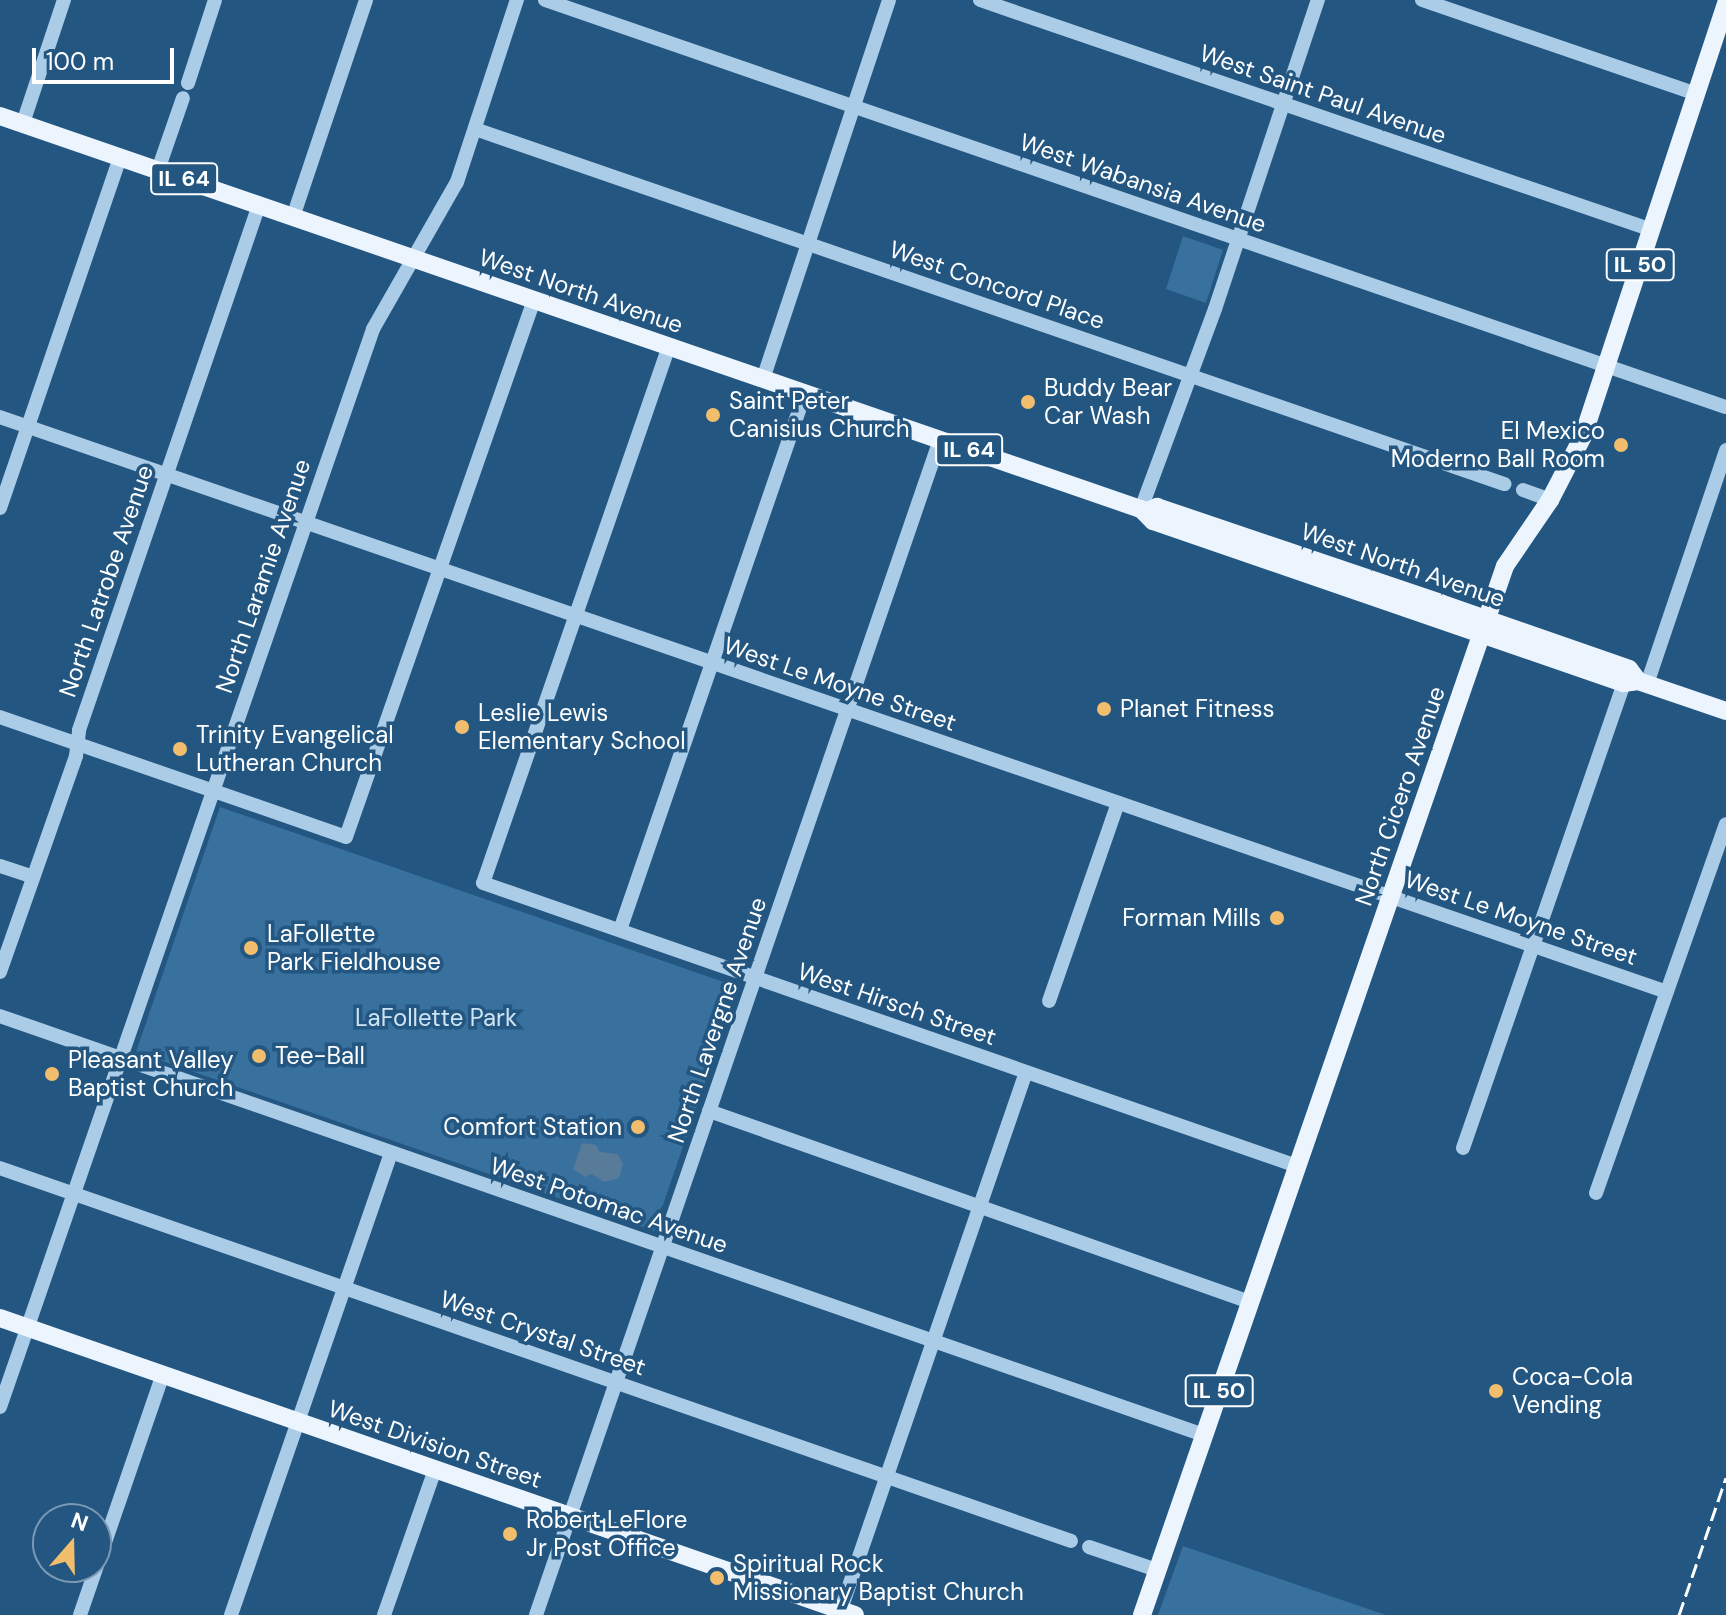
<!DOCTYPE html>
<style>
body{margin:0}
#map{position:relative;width:1726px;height:1615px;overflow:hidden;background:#235680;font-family:"DM Sans",sans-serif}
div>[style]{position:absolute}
.green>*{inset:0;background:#38709e}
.water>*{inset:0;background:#577b99}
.minor>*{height:14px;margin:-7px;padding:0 7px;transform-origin:7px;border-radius:7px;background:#aacce7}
.major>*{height:18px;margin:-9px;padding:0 9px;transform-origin:9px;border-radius:9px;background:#ecf4fd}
.rail>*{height:3px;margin-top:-1.5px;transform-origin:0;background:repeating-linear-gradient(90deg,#fff 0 14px,transparent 0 20px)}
.dots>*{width:22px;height:22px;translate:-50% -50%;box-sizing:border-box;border:4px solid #235680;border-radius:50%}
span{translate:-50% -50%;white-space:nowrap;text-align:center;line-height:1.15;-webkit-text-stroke:7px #235680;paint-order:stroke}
.shield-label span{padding:2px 6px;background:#235680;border:2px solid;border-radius:6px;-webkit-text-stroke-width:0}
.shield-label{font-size:22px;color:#fff;font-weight:700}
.street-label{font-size:24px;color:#fff}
.poi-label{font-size:24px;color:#fff}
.left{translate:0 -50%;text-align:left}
.right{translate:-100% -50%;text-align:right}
.park-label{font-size:24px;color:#cde4f5}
.north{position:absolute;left:32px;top:1503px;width:80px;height:80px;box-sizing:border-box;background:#235680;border:2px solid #7b9ab3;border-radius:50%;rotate:20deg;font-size:22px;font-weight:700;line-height:32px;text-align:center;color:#fff}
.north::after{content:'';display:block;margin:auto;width:28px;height:36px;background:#f2be6d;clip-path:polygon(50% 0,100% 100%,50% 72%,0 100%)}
.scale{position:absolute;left:32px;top:48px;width:142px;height:36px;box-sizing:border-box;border:4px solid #fff;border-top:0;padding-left:10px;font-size:24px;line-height:28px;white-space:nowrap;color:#fff;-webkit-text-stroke:6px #235680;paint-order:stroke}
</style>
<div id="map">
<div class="green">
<div style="clip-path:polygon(1183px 236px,1223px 250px,1206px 303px,1166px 289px)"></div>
<div style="clip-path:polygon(220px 807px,738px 987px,654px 1231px,136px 1052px)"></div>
<div style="clip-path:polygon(1183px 1546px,1386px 1615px,1158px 1615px)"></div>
</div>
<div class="water">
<div style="clip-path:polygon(582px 1143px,596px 1145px,600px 1152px,618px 1154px,623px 1164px,619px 1178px,604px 1182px,592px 1174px,585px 1177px,573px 1169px)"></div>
</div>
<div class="minor">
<div style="left:545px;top:0;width:1249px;rotate:19.02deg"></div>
<div style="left:980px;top:0;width:710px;rotate:18.89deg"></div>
<div style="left:1422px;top:0;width:290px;rotate:18.9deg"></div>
<div style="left:188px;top:83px;width:87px;rotate:-72deg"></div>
<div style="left:23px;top:123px;width:130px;rotate:-71.6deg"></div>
<div style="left:475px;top:129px;width:1089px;rotate:19.03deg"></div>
<div style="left:158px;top:170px;width:76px;rotate:-70.9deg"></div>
<div style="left:293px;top:217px;width:229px;rotate:-71.4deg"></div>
<div style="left:669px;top:346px;width:568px;rotate:109.1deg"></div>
<div style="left:483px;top:883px;width:862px;rotate:19.17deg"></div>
<div style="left:763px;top:379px;width:399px;rotate:-71.6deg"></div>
<div style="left:0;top:417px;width:1763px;rotate:19.03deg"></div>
<div style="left:1523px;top:490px;width:29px;rotate:20deg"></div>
<div style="left:0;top:508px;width:371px;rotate:-71.1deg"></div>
<div style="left:1141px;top:509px;width:213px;rotate:-69.7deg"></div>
<div style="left:1215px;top:309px;width:326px;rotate:-71.6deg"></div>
<div style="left:1647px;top:684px;width:247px;rotate:-71.3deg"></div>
<div style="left:0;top:717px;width:366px;rotate:19.1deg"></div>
<div style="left:346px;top:837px;width:569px;rotate:-70.71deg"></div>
<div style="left:0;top:866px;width:35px;rotate:18deg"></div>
<div style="left:620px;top:930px;width:568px;rotate:-70.99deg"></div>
<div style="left:0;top:972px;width:229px;rotate:-70.6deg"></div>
<div style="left:76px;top:756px;width:26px;rotate:-83deg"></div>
<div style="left:79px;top:730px;width:555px;rotate:-71.08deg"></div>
<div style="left:1049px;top:1001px;width:210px;rotate:-70.8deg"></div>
<div style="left:0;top:1016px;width:1275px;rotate:19.19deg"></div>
<div style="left:709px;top:1111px;width:574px;rotate:19.45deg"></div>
<div style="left:1463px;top:1148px;width:492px;rotate:-70.9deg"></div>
<div style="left:0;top:1168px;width:1134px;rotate:19.2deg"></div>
<div style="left:1596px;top:1193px;width:391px;rotate:-70.6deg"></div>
<div style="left:0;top:1407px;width:1141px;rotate:-70.91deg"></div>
<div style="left:373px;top:329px;width:169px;rotate:-60.3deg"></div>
<div style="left:457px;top:182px;width:192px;rotate:-71.8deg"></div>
<div style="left:1089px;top:1547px;width:72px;rotate:18.7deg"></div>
<div style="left:80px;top:1615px;width:255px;rotate:-71deg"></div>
<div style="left:231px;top:1615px;width:489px;rotate:-70.9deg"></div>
<div style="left:384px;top:1615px;width:155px;rotate:-70.7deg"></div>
<div style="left:536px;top:1615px;width:1243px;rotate:-71.03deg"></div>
<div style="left:839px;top:1615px;width:574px;rotate:-71deg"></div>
</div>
<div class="major">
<div style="left:0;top:116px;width:1207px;rotate:19.01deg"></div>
<div style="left:1141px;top:509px;width:17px;rotate:45deg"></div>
<div style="left:1153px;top:521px;width:498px;rotate:19deg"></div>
<div style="left:1624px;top:683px;width:14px;rotate:-8deg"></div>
<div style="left:1638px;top:681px;width:93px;rotate:18.8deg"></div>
<div style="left:1147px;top:511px;width:11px;rotate:-22deg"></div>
<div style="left:1157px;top:507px;width:299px;rotate:18.7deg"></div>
<div style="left:1440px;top:603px;width:200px;rotate:19.2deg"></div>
<div style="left:1629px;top:669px;width:15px;rotate:53deg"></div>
<div style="left:0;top:1318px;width:905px;rotate:19.16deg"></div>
<div style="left:1142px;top:1615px;width:1110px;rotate:-70.91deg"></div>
<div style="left:1505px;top:566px;width:80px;rotate:-55.7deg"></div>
<div style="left:1550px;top:500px;width:72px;rotate:-62.7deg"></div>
<div style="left:1583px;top:436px;width:455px;rotate:-71.7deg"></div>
</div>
<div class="rail">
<div style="left:1679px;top:1615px;width:145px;rotate:-71.1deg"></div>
</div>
<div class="dots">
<div style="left:1028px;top:402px;background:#f2be6d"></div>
<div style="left:713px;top:415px;background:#f2be6d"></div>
<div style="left:1621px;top:445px;background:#f2be6d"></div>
<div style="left:1104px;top:709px;background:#f2be6d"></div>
<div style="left:462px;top:727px;background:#f2be6d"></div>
<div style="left:180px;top:749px;background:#f2be6d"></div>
<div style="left:1277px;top:918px;background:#f2be6d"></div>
<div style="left:251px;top:948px;background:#f2be6d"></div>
<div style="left:259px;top:1056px;background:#f2be6d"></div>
<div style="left:52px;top:1074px;background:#f2be6d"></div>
<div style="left:638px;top:1127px;background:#f2be6d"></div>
<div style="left:1496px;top:1391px;background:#f2be6d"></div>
<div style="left:510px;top:1534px;background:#f2be6d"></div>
<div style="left:717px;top:1578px;background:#f2be6d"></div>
</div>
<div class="shield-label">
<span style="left:184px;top:179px">IL 64</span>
<span style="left:1640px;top:265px">IL 50</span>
<span style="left:969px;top:450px">IL 64</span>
<span style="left:1219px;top:1391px">IL 50</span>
</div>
<div class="street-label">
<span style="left:1323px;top:94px;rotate:19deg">West Saint Paul Avenue</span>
<span style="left:1143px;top:183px;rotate:19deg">West Wabansia Avenue</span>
<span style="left:997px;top:285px;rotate:19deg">West Concord Place</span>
<span style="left:581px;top:291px;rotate:19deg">West North Avenue</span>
<span style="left:1403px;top:565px;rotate:19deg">West North Avenue</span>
<span style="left:263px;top:576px;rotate:-71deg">North Laramie Avenue</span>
<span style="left:106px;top:581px;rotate:-71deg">North Latrobe Avenue</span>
<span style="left:840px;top:684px;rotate:19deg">West Le Moyne Street</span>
<span style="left:1400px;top:796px;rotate:-71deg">North Cicero Avenue</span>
<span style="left:1521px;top:918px;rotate:19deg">West Le Moyne Street</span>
<span style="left:897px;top:1004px;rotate:19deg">West Hirsch Street</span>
<span style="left:717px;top:1020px;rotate:-71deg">North Lavergne Avenue</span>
<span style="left:609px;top:1205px;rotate:19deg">West Potomac Avenue</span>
<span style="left:543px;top:1333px;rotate:19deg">West Crystal Street</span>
<span style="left:435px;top:1444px;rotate:19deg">West Division Street</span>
</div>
<div class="poi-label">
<span class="left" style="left:1044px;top:402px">Buddy Bear<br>Car Wash</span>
<span class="left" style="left:729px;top:415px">Saint Peter<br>Canisius Church</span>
<span class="right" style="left:1605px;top:445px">El Mexico<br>Moderno Ball Room</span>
<span class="left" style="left:1120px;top:709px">Planet Fitness</span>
<span class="left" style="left:478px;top:727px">Leslie Lewis<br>Elementary School</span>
<span class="left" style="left:196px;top:749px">Trinity Evangelical<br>Lutheran Church</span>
<span class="right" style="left:1261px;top:918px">Forman Mills</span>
<span class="left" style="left:267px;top:948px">LaFollette<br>Park Fieldhouse</span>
<span class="left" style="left:275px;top:1056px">Tee-Ball</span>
<span class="left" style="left:68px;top:1074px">Pleasant Valley<br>Baptist Church</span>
<span class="right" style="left:622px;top:1127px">Comfort Station</span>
<span class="left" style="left:1512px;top:1391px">Coca-Cola<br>Vending</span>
<span class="left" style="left:526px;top:1534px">Robert LeFlore<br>Jr Post Office</span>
<span class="left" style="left:733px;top:1578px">Spiritual Rock<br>Missionary Baptist Church</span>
</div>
<div class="park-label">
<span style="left:436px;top:1018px">LaFollette Park</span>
</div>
<div class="north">N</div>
<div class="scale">100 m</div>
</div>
